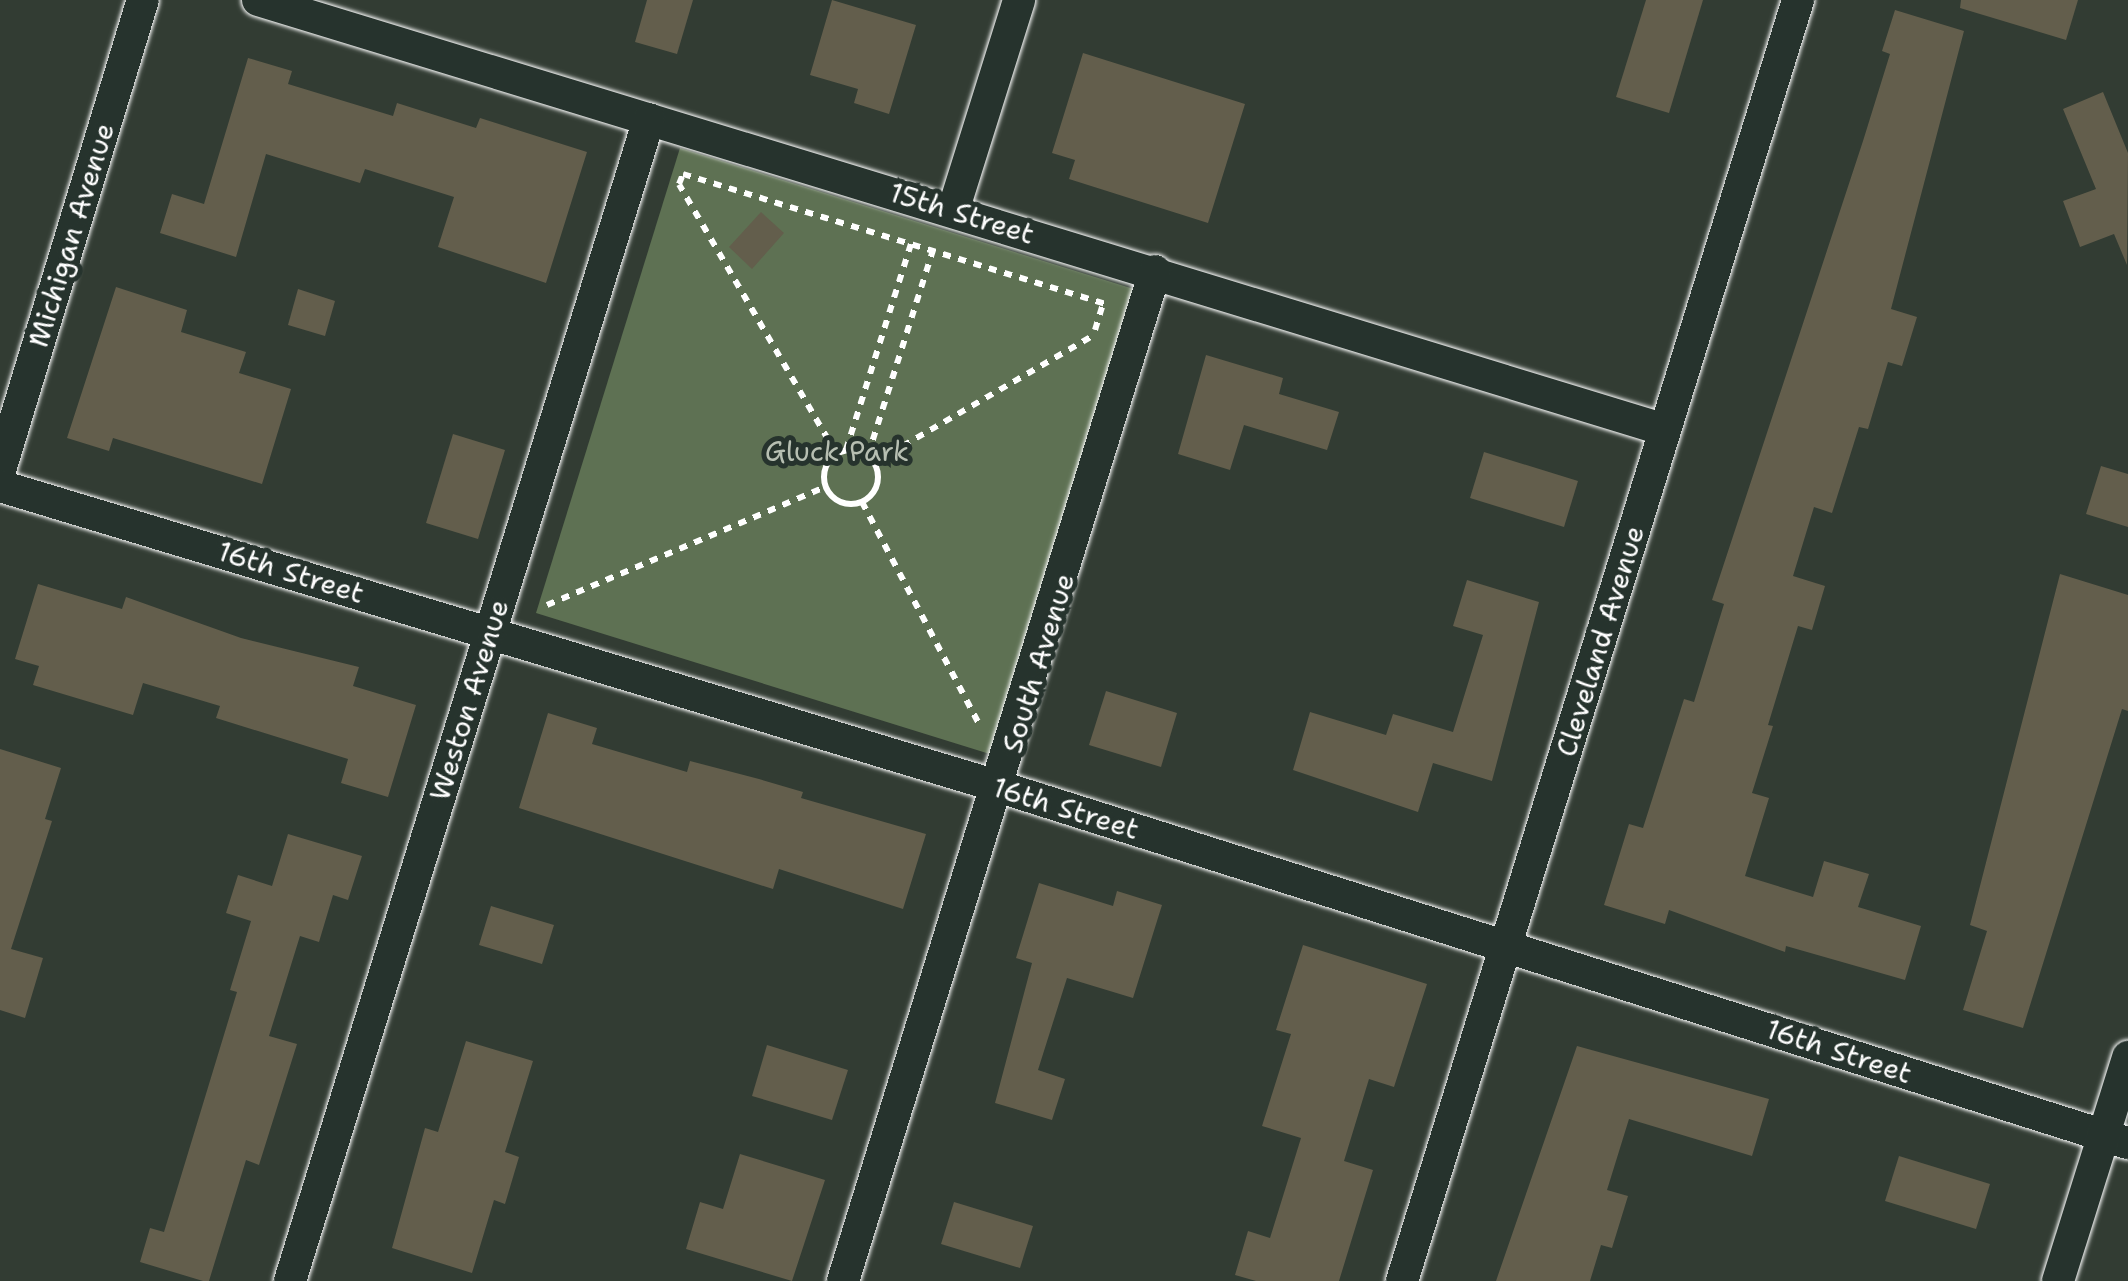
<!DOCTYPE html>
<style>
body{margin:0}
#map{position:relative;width:2128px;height:1281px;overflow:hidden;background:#323c33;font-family:"Shantell Sans",sans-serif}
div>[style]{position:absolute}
.green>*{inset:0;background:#5e7153}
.building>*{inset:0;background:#635e4c}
.path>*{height:6px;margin-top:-3px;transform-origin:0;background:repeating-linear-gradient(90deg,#fff 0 8px,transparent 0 16px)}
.path>.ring{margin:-3px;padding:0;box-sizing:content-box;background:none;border:6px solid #fff;border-radius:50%}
.roads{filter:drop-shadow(0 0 2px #fff) drop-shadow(0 0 2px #fff)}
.minor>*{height:32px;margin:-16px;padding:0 16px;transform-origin:16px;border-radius:16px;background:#26332d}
span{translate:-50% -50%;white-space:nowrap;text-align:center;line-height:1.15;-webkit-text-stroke:10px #26332d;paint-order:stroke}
.street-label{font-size:28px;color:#fff}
.park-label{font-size:28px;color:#b7bfb2}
</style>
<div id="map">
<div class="green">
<div style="clip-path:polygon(680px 148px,1137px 290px,993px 755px,536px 613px)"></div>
</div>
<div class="building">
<div style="clip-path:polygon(647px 0,693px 0,677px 54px,635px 42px)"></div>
<div style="clip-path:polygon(832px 0,916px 25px,889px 114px,854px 103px,858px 89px,810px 75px)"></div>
<div style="clip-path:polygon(1646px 0,1703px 0,1669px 113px,1616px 97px)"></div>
<div style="clip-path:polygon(1961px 0,2078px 0,2066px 40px,1960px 8px)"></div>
<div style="clip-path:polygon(1895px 10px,1964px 31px,1891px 309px,1917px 317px,1902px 366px,1888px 362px,1868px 429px,1859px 427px,1832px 513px,1814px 507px,1793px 576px,1825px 586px,1812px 630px,1798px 626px,1768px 725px,1773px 726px,1752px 793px,1769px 798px,1745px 876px,1813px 897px,1824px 861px,1869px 874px,1858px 907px,1921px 926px,1905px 980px,1786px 946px,1785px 952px,1669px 910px,1665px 924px,1604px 905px,1629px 824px,1643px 828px,1684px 699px,1694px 702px,1724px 604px,1712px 600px,1863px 141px,1890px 54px,1882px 51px)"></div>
<div style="clip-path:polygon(1083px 53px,1245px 104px,1208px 223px,1069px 179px,1075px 160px,1052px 153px)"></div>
<div style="clip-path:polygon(248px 58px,292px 71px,288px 84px,393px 116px,397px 103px,476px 128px,480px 118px,587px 152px,546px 283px,438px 247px,454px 197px,365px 169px,360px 183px,266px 154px,236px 257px,160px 233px,172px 194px,204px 204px)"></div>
<div style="clip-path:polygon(2103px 92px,2128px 153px,2127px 265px,2114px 234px,2080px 247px,2063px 201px,2096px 189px,2063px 109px)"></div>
<div style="clip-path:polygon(761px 212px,784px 233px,752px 269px,729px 247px)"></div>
<div style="clip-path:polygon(116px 287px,187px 310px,181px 332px,246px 352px,239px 373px,291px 389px,262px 484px,113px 438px,109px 451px,67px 438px)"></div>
<div style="clip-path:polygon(298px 289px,335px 301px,325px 336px,288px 325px)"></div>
<div style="clip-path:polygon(1206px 355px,1283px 378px,1279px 394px,1339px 412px,1327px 450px,1244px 425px,1230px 470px,1178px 454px)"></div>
<div style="clip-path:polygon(453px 434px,505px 450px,478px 539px,426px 523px)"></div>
<div style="clip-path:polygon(1484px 452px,1578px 481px,1564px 527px,1470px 498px)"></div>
<div style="clip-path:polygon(2101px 466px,2128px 474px,2128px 527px,2086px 514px)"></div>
<div style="clip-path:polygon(2060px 574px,2128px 595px,2128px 711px,2122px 709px,2023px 1028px,1963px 1010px,1987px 931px,1970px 925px)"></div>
<div style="clip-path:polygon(1467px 580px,1539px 602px,1492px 781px,1433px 763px,1418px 812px,1293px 770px,1310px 712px,1386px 735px,1393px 714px,1453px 732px,1483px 635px,1453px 626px)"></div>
<div style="clip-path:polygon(38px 584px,122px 609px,126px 597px,241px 638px,359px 667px,353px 686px,416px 705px,388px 797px,341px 783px,348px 759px,216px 718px,220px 706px,143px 683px,133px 715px,33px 685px,39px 666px,15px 659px)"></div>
<div style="clip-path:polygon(1106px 691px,1177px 713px,1161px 767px,1089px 745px)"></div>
<div style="clip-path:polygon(548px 713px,597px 728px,592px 744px,687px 772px,690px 761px,759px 779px,803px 792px,801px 798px,926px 834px,903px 909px,779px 869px,773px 889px,519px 808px)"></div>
<div style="clip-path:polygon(0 749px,61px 768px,45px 819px,52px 821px,11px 949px,43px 958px,25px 1018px,0 1010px)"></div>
<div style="clip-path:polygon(288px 834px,362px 856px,348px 900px,333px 895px,319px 942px,300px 936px,269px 1036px,297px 1044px,259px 1165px,246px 1160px,209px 1281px,203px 1281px,140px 1262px,150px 1228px,164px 1232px,237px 992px,230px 990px,251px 921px,226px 913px,238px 875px,272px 886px)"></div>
<div style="clip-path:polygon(1039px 883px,1113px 906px,1117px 891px,1162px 905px,1133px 998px,1067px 978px,1038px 1070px,1065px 1079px,1052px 1120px,995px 1103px,1032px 963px,1016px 958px)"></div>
<div style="clip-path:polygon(491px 906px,554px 925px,542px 964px,479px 945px)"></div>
<div style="clip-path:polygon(1303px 945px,1427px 984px,1394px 1087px,1369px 1079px,1344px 1161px,1373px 1170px,1339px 1281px,1256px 1281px,1235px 1275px,1248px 1231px,1270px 1238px,1301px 1138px,1262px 1126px,1291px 1034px,1276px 1030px)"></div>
<div style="clip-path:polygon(466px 1041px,533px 1061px,505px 1152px,519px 1157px,505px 1204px,494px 1200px,472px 1273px,392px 1248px,425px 1128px,438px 1132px)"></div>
<div style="clip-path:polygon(767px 1045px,848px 1070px,832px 1120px,752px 1096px)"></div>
<div style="clip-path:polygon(1577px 1046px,1769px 1099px,1752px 1156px,1629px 1119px,1607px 1190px,1628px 1196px,1612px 1248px,1601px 1245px,1590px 1281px,1496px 1281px)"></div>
<div style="clip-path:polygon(740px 1154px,825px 1180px,792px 1281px,686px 1249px,700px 1202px,723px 1209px)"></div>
<div style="clip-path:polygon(1899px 1156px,1990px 1184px,1976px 1229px,1885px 1201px)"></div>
<div style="clip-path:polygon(954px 1202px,1033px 1226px,1020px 1268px,941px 1244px)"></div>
</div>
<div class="path">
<div style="left:1095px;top:330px;width:28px;rotate:-73deg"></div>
<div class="ring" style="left:824px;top:450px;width:48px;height:48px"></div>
<div style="left:846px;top:450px;width:216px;rotate:-72.5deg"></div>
<div style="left:836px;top:453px;width:311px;rotate:-120.3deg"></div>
<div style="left:679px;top:184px;width:11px;rotate:-68deg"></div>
<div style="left:683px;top:174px;width:446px;rotate:17.1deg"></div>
<div style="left:868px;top:455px;width:215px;rotate:-72.4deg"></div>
<div style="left:875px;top:462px;width:253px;rotate:-30.1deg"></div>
<div style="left:862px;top:502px;width:249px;rotate:62.2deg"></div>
<div style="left:547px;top:605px;width:302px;rotate:-23deg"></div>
</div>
<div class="roads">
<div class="minor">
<div style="left:258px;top:0;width:1471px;rotate:16.99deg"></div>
<div style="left:953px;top:211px;width:221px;rotate:-72.6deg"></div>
<div style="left:0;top:470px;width:491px;rotate:-73.1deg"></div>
<div style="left:0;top:486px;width:1044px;rotate:16.75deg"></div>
<div style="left:1000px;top:787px;width:1183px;rotate:17.52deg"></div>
<div style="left:290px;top:1281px;width:1216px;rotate:-72.83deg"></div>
<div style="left:843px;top:1281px;width:1057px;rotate:-72.83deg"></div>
<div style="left:1402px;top:1281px;width:1341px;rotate:-72.82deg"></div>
<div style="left:2058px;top:1281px;width:235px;rotate:-72.6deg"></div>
</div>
</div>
<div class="street-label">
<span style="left:962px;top:213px;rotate:17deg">15th Street</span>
<span style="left:71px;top:235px;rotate:-73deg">Michigan Avenue</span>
<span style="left:291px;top:572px;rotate:17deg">16th Street</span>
<span style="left:1600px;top:641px;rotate:-73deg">Cleveland Avenue</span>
<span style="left:1038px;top:663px;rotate:-73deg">South Avenue</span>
<span style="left:469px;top:700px;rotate:-73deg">Weston Avenue</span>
<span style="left:1066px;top:808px;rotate:17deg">16th Street</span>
<span style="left:1839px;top:1051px;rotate:18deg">16th Street</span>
</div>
<div class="park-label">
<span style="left:837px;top:451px">Gluck Park</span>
</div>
</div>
